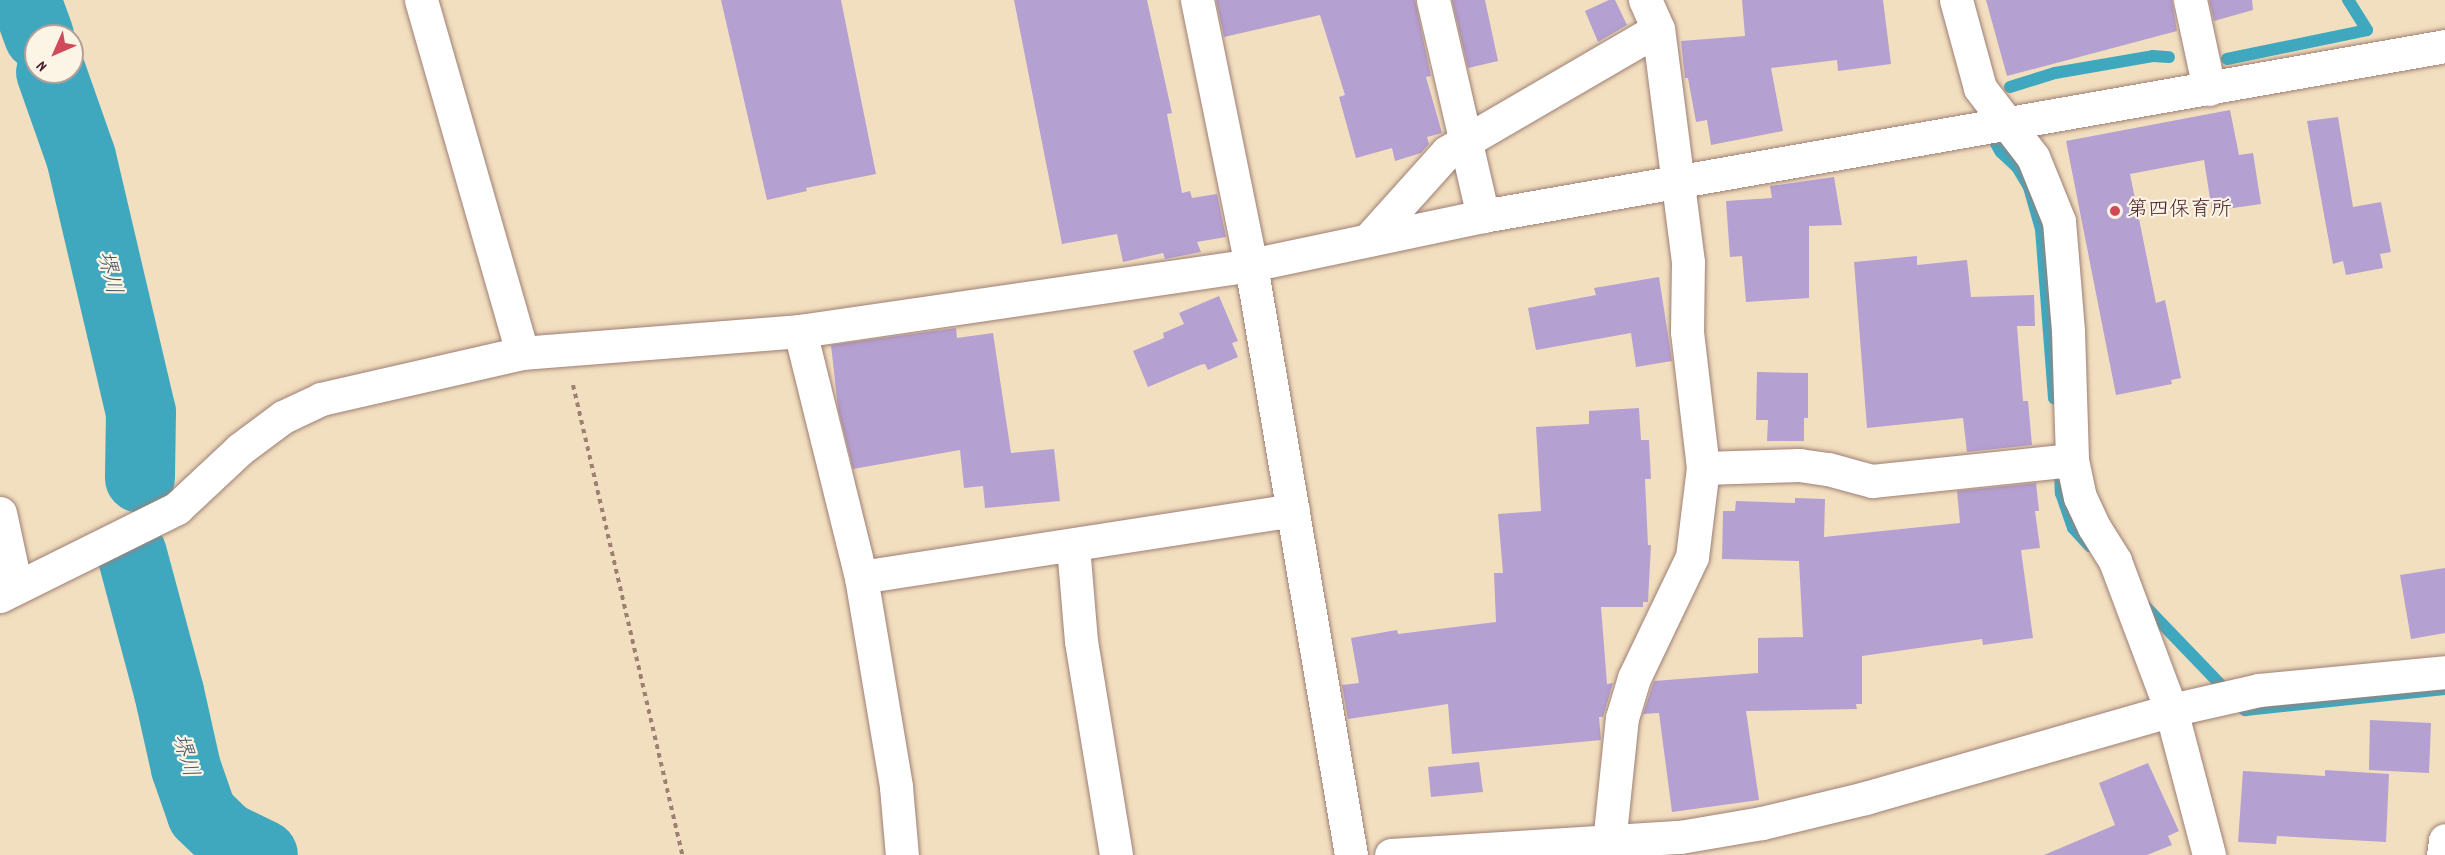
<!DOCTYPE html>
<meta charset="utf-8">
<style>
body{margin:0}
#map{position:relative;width:2445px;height:855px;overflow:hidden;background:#f2dfbf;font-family:Dekko,"Klee One",sans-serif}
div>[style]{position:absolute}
.stream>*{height:12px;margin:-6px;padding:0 6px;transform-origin:6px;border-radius:6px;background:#3fa8bf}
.river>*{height:70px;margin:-35px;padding:0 35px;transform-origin:35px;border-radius:35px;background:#3fa8bf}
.building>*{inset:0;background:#b5a0d2}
.path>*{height:4px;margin-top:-2px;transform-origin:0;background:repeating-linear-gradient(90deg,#9e7f75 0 4.5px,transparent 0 9px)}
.roads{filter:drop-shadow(0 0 2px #9e7f75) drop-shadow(0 0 2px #9e7f75)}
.minor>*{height:33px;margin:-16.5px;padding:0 16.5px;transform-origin:16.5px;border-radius:16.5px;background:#fff}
.dots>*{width:16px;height:16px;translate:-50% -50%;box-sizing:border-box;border:3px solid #fcf5e5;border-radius:50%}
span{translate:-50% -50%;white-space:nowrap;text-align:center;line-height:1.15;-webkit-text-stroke:4.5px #fcf5e5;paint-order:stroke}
.poi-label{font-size:21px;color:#4a1f2b}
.left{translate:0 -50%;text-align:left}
.water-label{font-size:22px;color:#465666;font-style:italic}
.north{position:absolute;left:24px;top:24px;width:60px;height:60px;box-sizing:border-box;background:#fcf5e5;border:2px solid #b59f9b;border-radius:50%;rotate:225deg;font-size:16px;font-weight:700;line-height:24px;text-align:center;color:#4a1f2b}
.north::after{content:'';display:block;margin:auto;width:21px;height:27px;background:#d1495b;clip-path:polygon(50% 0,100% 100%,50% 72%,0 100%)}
</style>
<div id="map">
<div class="stream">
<div style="left:2227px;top:59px;width:143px;rotate:-11.7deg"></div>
<div style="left:2367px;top:30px;width:36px;rotate:-122deg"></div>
<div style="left:2010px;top:87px;width:47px;rotate:-17.3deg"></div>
<div style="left:2055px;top:73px;width:99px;rotate:-9.8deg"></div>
<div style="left:2153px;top:56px;width:16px;rotate:4deg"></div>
<div style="left:1988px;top:129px;width:26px;rotate:61deg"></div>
<div style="left:2001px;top:152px;width:22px;rotate:43deg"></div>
<div style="left:2017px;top:167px;width:23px;rotate:59deg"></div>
<div style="left:2029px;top:187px;width:44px;rotate:74.1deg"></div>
<div style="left:2041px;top:229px;width:170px;rotate:85.6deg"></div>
<div style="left:2060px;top:470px;width:23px;rotate:88deg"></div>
<div style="left:2061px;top:493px;width:37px;rotate:71deg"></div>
<div style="left:2073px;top:528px;width:25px;rotate:47deg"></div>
<div style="left:2142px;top:603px;width:149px;rotate:46.1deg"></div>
<div style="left:2245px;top:710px;width:201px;rotate:-6deg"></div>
</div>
<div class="river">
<div style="left:26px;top:0;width:38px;rotate:70deg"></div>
<div style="left:51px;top:72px;width:90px;rotate:70.6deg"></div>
<div style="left:81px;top:157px;width:262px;rotate:76.8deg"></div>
<div style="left:141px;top:412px;width:66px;rotate:90.9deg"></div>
<div style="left:132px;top:554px;width:143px;rotate:75deg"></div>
<div style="left:169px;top:692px;width:78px;rotate:77.4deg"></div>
<div style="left:186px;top:768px;width:49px;rotate:70.8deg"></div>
<div style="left:202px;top:814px;width:33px;rotate:44deg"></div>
<div style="left:226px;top:837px;width:41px;rotate:25.9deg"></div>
</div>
<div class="building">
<div style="clip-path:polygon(721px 0,841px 0,876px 174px,806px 188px,807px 191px,767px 200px)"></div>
<div style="clip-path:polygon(1014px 0,1147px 0,1172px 113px,1167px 114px,1182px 193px,1190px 191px,1192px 198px,1217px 194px,1226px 237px,1197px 242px,1201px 252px,1165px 259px,1163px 253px,1123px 262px,1117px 234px,1062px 244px)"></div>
<div style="clip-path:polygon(1216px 0,1415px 0,1431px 76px,1426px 77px,1442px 133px,1427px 137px,1429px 144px,1421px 153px,1395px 161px,1392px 148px,1356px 158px,1339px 97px,1345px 95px,1320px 15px,1224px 37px)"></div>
<div style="clip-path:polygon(1452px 0,1485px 0,1498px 61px,1468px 68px)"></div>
<div style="clip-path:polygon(1609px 0,1615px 0,1627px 25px,1598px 42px,1585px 11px)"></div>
<div style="clip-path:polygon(1742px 0,1883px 0,1891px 64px,1838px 71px,1837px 60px,1771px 68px,1783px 131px,1711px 145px,1707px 120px,1696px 122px,1688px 78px,1685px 78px,1681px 41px,1745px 36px)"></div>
<div style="clip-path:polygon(1986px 0,2172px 0,2177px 31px,2007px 76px)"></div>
<div style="clip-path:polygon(2209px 0,2252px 0,2253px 10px,2214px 21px)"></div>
<div style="clip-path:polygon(2230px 110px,2239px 155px,2253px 153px,2261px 204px,2212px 211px,2204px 160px,2130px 174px,2156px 303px,2165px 300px,2181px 378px,2171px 380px,2172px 384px,2116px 395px,2066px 141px)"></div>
<div style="clip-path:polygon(2338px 117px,2353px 207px,2381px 202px,2391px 252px,2380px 254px,2383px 268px,2346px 275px,2343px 261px,2333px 264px,2307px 121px)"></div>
<div style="clip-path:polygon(1834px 177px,1842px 225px,1809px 226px,1809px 298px,1746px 302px,1742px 256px,1730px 257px,1726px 201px,1772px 198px,1770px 186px)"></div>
<div style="clip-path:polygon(1917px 256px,1917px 265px,1967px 260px,1971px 297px,2034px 295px,2035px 326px,2017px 326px,2023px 401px,2028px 401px,2032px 445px,1967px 452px,1963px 418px,1867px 428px,1854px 262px)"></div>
<div style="clip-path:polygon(1659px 277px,1672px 361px,1636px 367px,1631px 333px,1536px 350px,1528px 308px,1596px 295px,1594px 288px)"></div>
<div style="clip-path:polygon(1219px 296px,1238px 341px,1232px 343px,1238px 357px,1208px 370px,1205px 364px,1200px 365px,1148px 387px,1133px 351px,1164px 338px,1163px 333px,1184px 324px,1179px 313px)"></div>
<div style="clip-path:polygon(956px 328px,957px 338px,993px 333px,1011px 453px,1054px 449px,1060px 501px,985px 508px,983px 486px,964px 488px,960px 450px,853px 469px,838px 408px,831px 345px)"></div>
<div style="clip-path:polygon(1757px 372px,1808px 373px,1808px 418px,1804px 418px,1804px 441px,1767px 441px,1768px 420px,1756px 420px)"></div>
<div style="clip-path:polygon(1639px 408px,1641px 440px,1649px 440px,1651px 479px,1645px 479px,1648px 545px,1651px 545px,1648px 602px,1643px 602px,1643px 607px,1601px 607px,1607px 684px,1613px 683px,1603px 717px,1599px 717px,1601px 740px,1452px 754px,1448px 704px,1348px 719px,1342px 685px,1359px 683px,1351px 638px,1397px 630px,1398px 634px,1496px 622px,1494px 573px,1503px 573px,1498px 514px,1541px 511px,1536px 427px,1589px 424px,1589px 411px)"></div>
<div style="clip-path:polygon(2036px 483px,2039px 511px,2035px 511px,2040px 548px,2021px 550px,2033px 638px,1983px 645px,1982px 639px,1862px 656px,1862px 704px,1856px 704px,1857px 709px,1746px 711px,1759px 800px,1672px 812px,1659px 713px,1643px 714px,1654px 681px,1758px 673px,1758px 638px,1803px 637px,1799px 561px,1722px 559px,1723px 511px,1735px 511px,1736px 501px,1795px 503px,1795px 498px,1825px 499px,1824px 537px,1960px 523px,1957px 491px)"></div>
<div style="clip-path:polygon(2445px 568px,2445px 633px,2411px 639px,2400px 575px)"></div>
<div style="clip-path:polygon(2370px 720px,2431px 723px,2429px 773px,2369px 770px)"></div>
<div style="clip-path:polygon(1479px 762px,1483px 792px,1431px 797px,1428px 767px)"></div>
<div style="clip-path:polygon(2148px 763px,2179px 831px,2168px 836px,2172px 845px,2147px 855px,2044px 855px,2115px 825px,2099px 783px)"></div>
<div style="clip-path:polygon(2325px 770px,2389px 774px,2386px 842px,2277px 836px,2276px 844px,2238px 842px,2243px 771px,2325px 776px)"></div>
</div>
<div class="path">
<div style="left:573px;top:385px;width:482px;rotate:76.9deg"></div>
</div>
<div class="roads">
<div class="minor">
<div style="left:421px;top:0;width:367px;rotate:74deg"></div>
<div style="left:1197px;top:0;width:270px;rotate:78.5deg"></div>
<div style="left:1251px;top:265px;width:598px;rotate:80.38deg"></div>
<div style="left:1433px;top:0;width:222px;rotate:77deg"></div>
<div style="left:1956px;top:0;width:91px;rotate:74.7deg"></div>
<div style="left:1980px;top:88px;width:87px;rotate:52.5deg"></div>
<div style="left:2033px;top:157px;width:69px;rotate:67.9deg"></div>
<div style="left:2059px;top:221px;width:110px;rotate:85.3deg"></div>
<div style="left:2068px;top:331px;width:129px;rotate:88.2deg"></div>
<div style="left:2072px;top:460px;width:38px;rotate:78deg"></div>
<div style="left:2080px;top:497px;width:33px;rotate:65deg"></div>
<div style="left:2094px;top:527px;width:40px;rotate:58deg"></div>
<div style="left:2115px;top:561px;width:159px;rotate:69.4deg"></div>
<div style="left:2171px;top:710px;width:150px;rotate:75.3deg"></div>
<div style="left:2190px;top:0;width:91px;rotate:77.9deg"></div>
<div style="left:1368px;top:240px;width:118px;rotate:-48.1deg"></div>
<div style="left:1447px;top:152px;width:244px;rotate:-30.2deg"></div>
<div style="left:800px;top:331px;width:253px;rotate:76.1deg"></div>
<div style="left:861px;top:577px;width:213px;rotate:80.5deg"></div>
<div style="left:896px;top:787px;width:68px;rotate:85deg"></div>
<div style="left:1703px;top:468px;width:96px;rotate:-1.8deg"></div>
<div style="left:1799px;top:465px;width:29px;rotate:8deg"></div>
<div style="left:1828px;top:469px;width:46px;rotate:15.3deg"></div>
<div style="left:1872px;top:481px;width:201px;rotate:-6deg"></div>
<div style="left:0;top:513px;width:76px;rotate:77.8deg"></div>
<div style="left:1073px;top:546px;width:95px;rotate:85.2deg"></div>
<div style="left:1081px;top:641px;width:217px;rotate:80.7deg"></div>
<div style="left:861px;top:577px;width:437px;rotate:-8.8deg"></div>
<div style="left:0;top:596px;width:198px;rotate:-26.4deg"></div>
<div style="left:177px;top:508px;width:86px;rotate:-43.1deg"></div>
<div style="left:240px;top:449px;width:54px;rotate:-36.7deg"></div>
<div style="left:283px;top:417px;width:42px;rotate:-25.3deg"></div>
<div style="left:321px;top:399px;width:206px;rotate:-12.9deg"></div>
<div style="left:522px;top:353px;width:279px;rotate:-4.5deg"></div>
<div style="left:800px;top:331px;width:456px;rotate:-8.3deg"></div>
<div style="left:1251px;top:265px;width:237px;rotate:-11.9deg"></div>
<div style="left:1483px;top:216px;width:977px;rotate:-10.02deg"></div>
<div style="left:1609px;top:843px;width:126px;rotate:-84.1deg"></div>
<div style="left:1622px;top:718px;width:42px;rotate:-73.3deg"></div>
<div style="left:1634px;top:678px;width:134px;rotate:-64.4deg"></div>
<div style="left:1692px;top:557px;width:90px;rotate:-83deg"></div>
<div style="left:1703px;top:468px;width:137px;rotate:-96.7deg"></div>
<div style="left:1687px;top:332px;width:70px;rotate:-89.2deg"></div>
<div style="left:1688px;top:262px;width:235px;rotate:-97.3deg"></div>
<div style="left:1658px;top:29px;width:32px;rotate:-114deg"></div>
<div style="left:1391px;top:855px;width:290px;rotate:-3.6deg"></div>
<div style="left:1680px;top:837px;width:83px;rotate:-9.7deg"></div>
<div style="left:1762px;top:823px;width:106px;rotate:-13.6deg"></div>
<div style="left:1865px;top:798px;width:318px;rotate:-16deg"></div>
<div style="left:2171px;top:710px;width:90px;rotate:-12.8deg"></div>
<div style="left:2259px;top:690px;width:187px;rotate:-5.5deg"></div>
<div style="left:2443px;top:855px;width:15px;rotate:-82deg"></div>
</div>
</div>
<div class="dots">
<div style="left:2115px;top:211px;background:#d1495b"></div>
</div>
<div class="poi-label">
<span class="left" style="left:2127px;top:211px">第四保育所</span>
</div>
<div class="water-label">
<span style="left:108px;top:273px;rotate:77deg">堺川</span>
<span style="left:184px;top:756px;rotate:74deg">堺川</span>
</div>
<div class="north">N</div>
</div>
